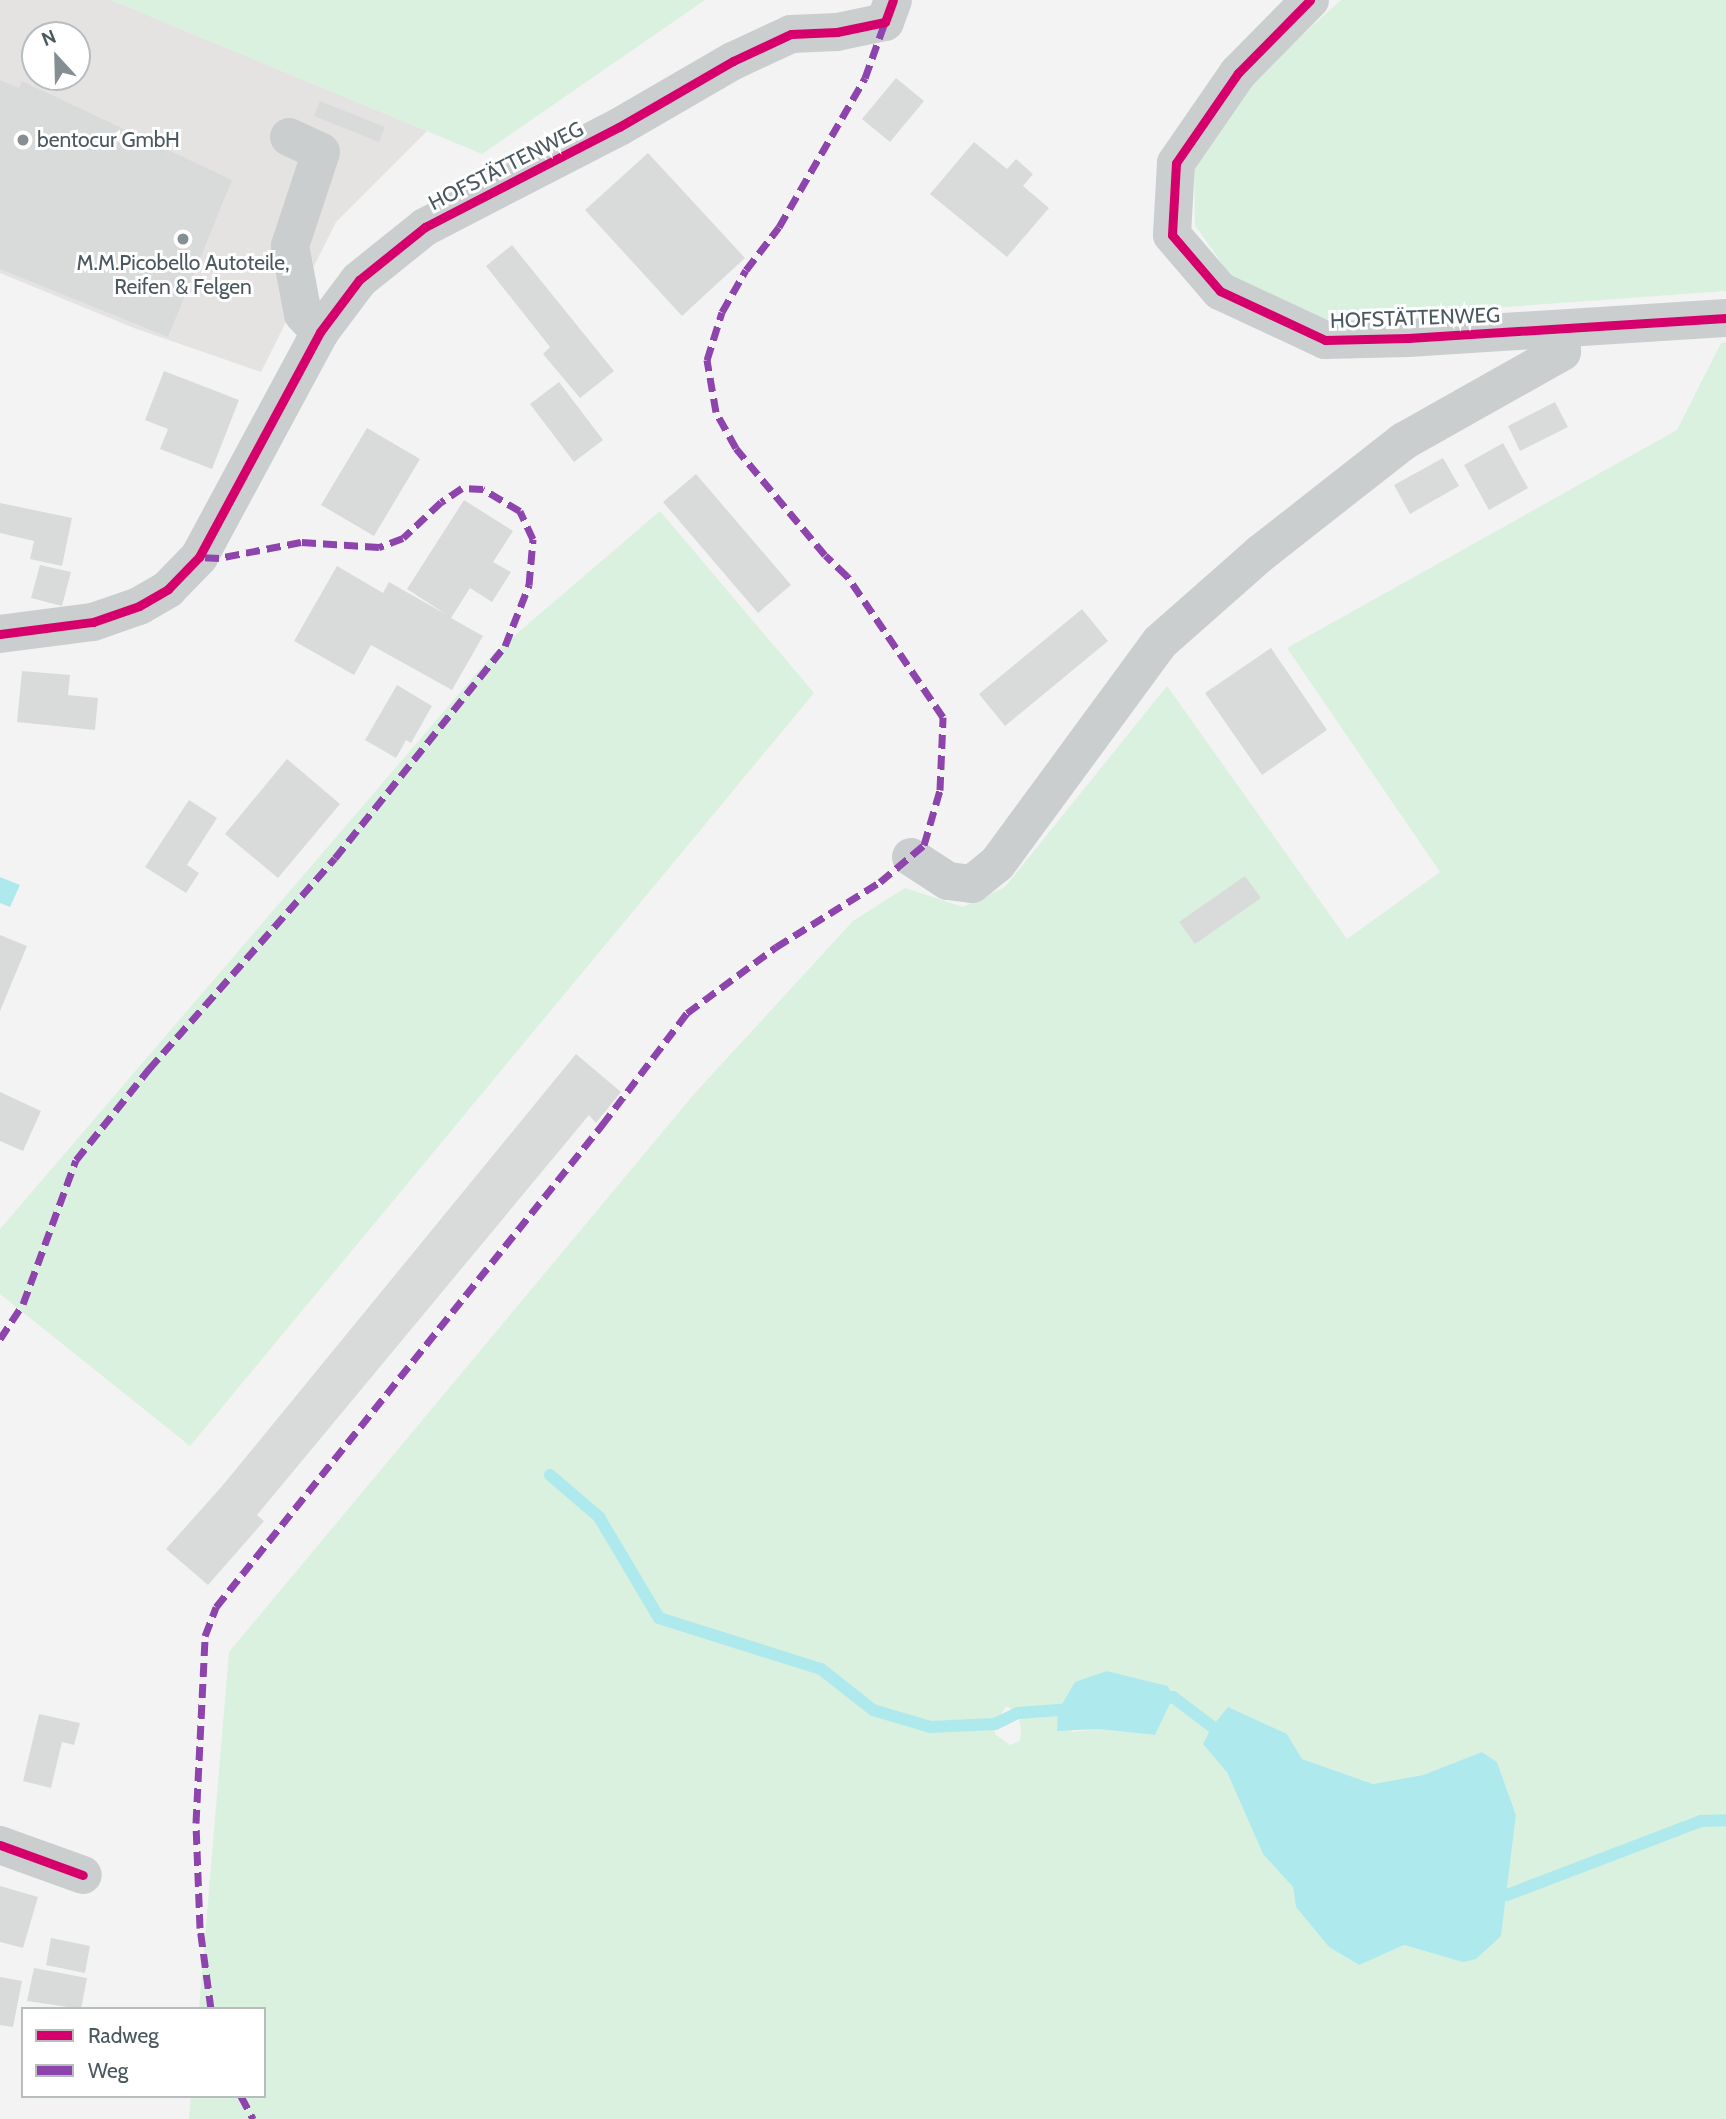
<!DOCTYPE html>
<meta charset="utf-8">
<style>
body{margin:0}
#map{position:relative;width:1726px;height:2119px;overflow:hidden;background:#f3f3f3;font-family:Cabin,sans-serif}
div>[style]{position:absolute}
.commercial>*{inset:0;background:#e4e3e1}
.green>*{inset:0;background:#d9f1de}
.water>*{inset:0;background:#aee9ed}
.stream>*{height:12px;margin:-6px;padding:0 6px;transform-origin:6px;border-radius:6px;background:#aee9ed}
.building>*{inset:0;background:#d9dbdb}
.minor>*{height:38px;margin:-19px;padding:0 19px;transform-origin:19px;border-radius:19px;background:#cacecf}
.quiet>*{height:7px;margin-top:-3.5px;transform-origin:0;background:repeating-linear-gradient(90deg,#8e44ad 0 14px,transparent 0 21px)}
.cycleway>*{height:9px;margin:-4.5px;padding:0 4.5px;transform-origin:4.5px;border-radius:4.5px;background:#d6006c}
.dots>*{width:19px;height:19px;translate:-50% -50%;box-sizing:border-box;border:4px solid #fff;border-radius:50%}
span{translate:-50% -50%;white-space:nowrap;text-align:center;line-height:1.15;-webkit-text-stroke:6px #fff;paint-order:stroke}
.poi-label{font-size:21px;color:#4a585f}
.left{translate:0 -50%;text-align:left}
.street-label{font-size:21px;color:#4a585f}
.legend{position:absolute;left:21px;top:2007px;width:245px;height:91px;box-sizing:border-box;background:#fff;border:2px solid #b7bcbf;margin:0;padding:9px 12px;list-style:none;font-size:21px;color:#4a585f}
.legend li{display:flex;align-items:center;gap:14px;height:35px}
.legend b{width:35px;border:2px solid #b7bcbf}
.north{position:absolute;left:21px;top:21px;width:70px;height:70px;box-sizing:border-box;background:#fff;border:2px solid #b7bcbf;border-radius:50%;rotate:338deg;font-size:19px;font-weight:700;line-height:28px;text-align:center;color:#4a585f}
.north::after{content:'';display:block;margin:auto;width:24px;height:32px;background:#858e93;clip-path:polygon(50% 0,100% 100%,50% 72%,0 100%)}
</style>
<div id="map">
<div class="commercial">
<div style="clip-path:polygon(evenodd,0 0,111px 0,427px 131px,336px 222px,261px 372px,134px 328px,0 273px,0 0,35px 35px,77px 35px,77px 77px,35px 77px,35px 35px)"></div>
</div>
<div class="green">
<div style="clip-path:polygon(111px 0,705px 0,482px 154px)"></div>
<div style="clip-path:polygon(1341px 0,1726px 0,1726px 291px,1325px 320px,1232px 278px,1195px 225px,1194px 167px,1251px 81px)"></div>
<div style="clip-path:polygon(evenodd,1726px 342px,1726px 2119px,189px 2119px,191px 2096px,264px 2096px,264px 2009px,199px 2009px,229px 1652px,695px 1093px,853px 921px,905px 888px,963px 907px,1005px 887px,1167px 686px,1347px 939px,1440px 872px,1287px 648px,1677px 430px,1721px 343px,1726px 342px,1107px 1671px,1168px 1686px,1173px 1697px,1155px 1735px,1099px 1729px,1071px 1732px,1107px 1671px,1726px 342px,1006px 1706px,1018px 1713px,1021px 1729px,1020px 1741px,1010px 1745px,995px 1734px,995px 1724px,1006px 1706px,1726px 342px,1287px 1734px,1302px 1759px,1373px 1784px,1423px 1775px,1482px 1752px,1497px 1762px,1516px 1815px,1501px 1936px,1428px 1952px,1404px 1945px,1358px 1965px,1329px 1947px,1296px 1907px,1293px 1887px,1263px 1854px,1227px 1772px,1287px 1734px)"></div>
<div style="clip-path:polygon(660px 511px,814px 693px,190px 1446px,0 1294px,0 1229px,493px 654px)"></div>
</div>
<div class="water">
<div style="clip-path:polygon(0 877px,20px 885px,10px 907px,0 903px)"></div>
<div style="clip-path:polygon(1107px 1671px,1168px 1686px,1173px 1697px,1155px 1735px,1099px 1729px,1057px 1731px,1058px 1711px,1075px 1682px)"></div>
<div style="clip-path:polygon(1228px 1707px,1287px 1734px,1302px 1759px,1373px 1784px,1423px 1775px,1482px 1752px,1497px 1762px,1516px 1815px,1501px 1936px,1476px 1959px,1463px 1962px,1404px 1945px,1359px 1965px,1329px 1947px,1296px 1907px,1293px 1887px,1263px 1854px,1227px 1772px,1203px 1744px,1211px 1728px)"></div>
</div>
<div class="stream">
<div style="left:550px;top:1475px;width:65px;rotate:40.6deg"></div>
<div style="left:599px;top:1517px;width:117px;rotate:59.3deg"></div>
<div style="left:659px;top:1618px;width:170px;rotate:17.5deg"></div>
<div style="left:821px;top:1669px;width:66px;rotate:38.3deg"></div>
<div style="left:873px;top:1710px;width:59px;rotate:16.6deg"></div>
<div style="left:930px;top:1727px;width:65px;rotate:-2.6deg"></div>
<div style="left:995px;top:1724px;width:25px;rotate:-26deg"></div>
<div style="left:1018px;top:1713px;width:54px;rotate:-4.2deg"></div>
<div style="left:1156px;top:1699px;width:17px;rotate:-7deg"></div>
<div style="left:1173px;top:1697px;width:63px;rotate:37.2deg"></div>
<div style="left:1492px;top:1886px;width:17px;rotate:31deg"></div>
<div style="left:1507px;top:1895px;width:208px;rotate:-20.9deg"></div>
<div style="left:1701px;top:1821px;width:25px;rotate:-2deg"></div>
</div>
<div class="building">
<div style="clip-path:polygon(896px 78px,924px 101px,890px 142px,862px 119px)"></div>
<div style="clip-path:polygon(0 80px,19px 88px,22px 81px,232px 180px,168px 337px,0 269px)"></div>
<div style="clip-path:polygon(320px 101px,385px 127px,379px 142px,314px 116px)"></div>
<div style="clip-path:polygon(974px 142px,1007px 169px,1016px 159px,1033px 174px,1023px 186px,1049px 208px,1007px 257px,930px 194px)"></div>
<div style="clip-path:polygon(648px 153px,745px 258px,682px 316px,585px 210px)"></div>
<div style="clip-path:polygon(512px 245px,614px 371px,580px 398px,543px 354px,550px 347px,486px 266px)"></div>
<div style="clip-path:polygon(164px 371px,239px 400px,212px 469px,160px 449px,168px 429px,145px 420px)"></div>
<div style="clip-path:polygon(559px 382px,603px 440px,574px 462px,530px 404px)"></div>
<div style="clip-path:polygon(1555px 402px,1568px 427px,1520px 451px,1508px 426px)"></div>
<div style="clip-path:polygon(367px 428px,420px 459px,374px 536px,321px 505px)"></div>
<div style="clip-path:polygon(1503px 443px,1528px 488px,1489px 510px,1464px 465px)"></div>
<div style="clip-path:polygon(1443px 458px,1459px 486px,1410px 514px,1394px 485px)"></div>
<div style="clip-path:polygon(696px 474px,791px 585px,758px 613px,663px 502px)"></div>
<div style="clip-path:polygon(464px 500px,513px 531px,493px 562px,511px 572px,492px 602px,470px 588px,451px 618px,483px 636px,452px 690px,371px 645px,354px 675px,294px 641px,337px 566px,383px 593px,389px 582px,447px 615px,407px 589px)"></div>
<div style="clip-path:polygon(0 503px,72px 518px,62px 566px,30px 559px,34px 541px,0 533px)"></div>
<div style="clip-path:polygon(40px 565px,71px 572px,62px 606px,31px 598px)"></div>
<div style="clip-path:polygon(1082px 609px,1108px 641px,1005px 726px,979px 694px)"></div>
<div style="clip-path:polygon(1271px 648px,1327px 730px,1262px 775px,1205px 693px)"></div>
<div style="clip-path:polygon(22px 671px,70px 675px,68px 695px,98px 698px,95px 730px,17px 722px)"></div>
<div style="clip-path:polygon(397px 685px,432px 706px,411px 743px,406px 740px,396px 758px,365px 740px)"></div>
<div style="clip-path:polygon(287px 759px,340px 804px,278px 878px,225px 834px)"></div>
<div style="clip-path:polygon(189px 800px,217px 818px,187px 865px,199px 873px,186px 893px,145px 867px)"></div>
<div style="clip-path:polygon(1245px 876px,1261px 898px,1195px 944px,1179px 922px)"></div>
<div style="clip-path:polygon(0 935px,27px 946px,0 1011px)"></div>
<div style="clip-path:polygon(576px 1054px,621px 1092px,596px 1123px,589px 1115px,257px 1515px,264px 1521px,208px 1585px,166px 1549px,223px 1485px)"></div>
<div style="clip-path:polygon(0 1092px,41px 1111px,23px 1151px,0 1141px)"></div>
<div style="clip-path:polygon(39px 1714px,80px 1723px,74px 1745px,62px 1742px,51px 1788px,23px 1781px)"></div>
<div style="clip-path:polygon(0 1886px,38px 1897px,23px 1948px,0 1942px)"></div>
<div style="clip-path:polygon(51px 1938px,90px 1946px,85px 1973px,46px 1965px)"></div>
<div style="clip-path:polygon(34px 1968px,87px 1978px,81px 2009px,27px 2001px)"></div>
<div style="clip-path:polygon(0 1977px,22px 1981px,13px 2027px,0 2025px)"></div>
</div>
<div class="minor">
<div style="left:1310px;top:0;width:103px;rotate:134.6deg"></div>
<div style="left:1238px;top:73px;width:109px;rotate:124.6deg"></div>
<div style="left:1176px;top:163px;width:72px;rotate:93.2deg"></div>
<div style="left:1172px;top:235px;width:74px;rotate:49.4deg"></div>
<div style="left:1220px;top:291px;width:116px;rotate:25deg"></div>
<div style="left:1325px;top:340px;width:83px;rotate:-1.4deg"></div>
<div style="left:1408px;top:338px;width:319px;rotate:-3.6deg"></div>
<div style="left:289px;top:137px;width:35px;rotate:25deg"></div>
<div style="left:321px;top:152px;width:99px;rotate:108.3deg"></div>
<div style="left:290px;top:246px;width:69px;rotate:79.2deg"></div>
<div style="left:303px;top:314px;width:25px;rotate:47deg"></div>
<div style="left:0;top:634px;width:94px;rotate:-7.4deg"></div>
<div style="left:93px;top:622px;width:49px;rotate:-19.2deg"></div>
<div style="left:139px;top:606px;width:34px;rotate:-30deg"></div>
<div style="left:168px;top:589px;width:45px;rotate:-45.9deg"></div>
<div style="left:199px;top:557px;width:255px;rotate:-61.7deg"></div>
<div style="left:320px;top:332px;width:65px;rotate:-53.1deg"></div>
<div style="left:359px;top:280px;width:85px;rotate:-38.8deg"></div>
<div style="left:425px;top:227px;width:218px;rotate:-27.3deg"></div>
<div style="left:619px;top:127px;width:132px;rotate:-30.1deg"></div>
<div style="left:733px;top:61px;width:64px;rotate:-25deg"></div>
<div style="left:791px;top:34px;width:46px;rotate:-2.5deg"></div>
<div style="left:837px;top:32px;width:49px;rotate:-11.8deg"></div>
<div style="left:885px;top:22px;width:23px;rotate:-70deg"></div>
<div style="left:911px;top:857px;width:44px;rotate:33deg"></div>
<div style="left:948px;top:881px;width:24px;rotate:7deg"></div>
<div style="left:972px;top:884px;width:32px;rotate:-39deg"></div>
<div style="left:997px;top:864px;width:275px;rotate:-53.7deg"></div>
<div style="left:1160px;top:642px;width:135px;rotate:-41.4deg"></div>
<div style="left:1261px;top:553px;width:182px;rotate:-38.1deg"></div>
<div style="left:1404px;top:441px;width:181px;rotate:-29.4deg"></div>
<div style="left:1562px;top:352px;width:23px;rotate:-92deg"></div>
<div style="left:0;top:1845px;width:88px;rotate:19.9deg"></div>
</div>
<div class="quiet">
<div style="left:0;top:1339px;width:42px;rotate:-56.7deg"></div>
<div style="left:23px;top:1304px;width:153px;rotate:-69.8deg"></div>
<div style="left:76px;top:1160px;width:117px;rotate:-51.3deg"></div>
<div style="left:149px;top:1069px;width:281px;rotate:-48.6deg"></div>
<div style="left:335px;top:858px;width:272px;rotate:-51.3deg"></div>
<div style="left:505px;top:646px;width:66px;rotate:-68.5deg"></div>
<div style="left:529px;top:585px;width:46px;rotate:-85deg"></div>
<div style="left:533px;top:539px;width:31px;rotate:-115deg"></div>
<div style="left:520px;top:511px;width:43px;rotate:-149.3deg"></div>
<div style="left:483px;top:489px;width:21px;rotate:-177deg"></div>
<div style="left:462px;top:488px;width:25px;rotate:146deg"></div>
<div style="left:441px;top:502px;width:52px;rotate:136.5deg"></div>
<div style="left:403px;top:538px;width:26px;rotate:159deg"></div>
<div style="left:379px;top:547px;width:78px;rotate:-176.3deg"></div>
<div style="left:301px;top:542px;width:84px;rotate:169deg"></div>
<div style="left:219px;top:558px;width:20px;rotate:-177deg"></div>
<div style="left:211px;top:2009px;width:82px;rotate:-97.7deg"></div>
<div style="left:200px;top:1928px;width:105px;rotate:-92.2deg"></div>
<div style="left:196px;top:1823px;width:187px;rotate:-87.2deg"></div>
<div style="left:205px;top:1636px;width:31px;rotate:-69deg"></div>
<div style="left:216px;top:1607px;width:618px;rotate:-51.31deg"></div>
<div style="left:602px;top:1125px;width:141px;rotate:-52.8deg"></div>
<div style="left:687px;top:1013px;width:111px;rotate:-36.6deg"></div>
<div style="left:776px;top:947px;width:123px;rotate:-32deg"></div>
<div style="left:880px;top:882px;width:57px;rotate:-40.1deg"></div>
<div style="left:924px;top:845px;width:57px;rotate:-73.8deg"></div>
<div style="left:940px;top:790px;width:73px;rotate:-87.6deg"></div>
<div style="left:943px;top:717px;width:171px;rotate:-124.2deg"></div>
<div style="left:847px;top:576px;width:30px;rotate:-136deg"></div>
<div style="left:825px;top:555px;width:139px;rotate:-129.8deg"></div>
<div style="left:736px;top:448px;width:41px;rotate:-119.1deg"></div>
<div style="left:716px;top:412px;width:53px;rotate:-99.8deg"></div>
<div style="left:707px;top:360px;width:50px;rotate:-72.6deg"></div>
<div style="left:722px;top:312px;width:48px;rotate:-60.3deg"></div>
<div style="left:746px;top:270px;width:54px;rotate:-52.5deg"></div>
<div style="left:779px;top:227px;width:172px;rotate:-60deg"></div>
<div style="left:865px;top:78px;width:59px;rotate:-70.3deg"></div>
<div style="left:241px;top:2096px;width:26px;rotate:62deg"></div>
</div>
<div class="cycleway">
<div style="left:1310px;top:0;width:103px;rotate:134.6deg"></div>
<div style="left:1238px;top:73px;width:109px;rotate:124.6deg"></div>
<div style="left:1176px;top:163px;width:72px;rotate:93.2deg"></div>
<div style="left:1172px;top:235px;width:74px;rotate:49.4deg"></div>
<div style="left:1220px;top:291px;width:116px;rotate:25deg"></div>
<div style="left:1325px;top:340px;width:83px;rotate:-1.4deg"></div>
<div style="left:1408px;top:338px;width:319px;rotate:-3.6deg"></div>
<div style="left:0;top:634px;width:94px;rotate:-7.4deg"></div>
<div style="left:93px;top:622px;width:49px;rotate:-19.2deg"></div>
<div style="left:139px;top:606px;width:34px;rotate:-30deg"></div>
<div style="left:168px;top:589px;width:45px;rotate:-45.9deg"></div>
<div style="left:199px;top:557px;width:255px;rotate:-61.7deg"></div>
<div style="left:320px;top:332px;width:65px;rotate:-53.1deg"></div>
<div style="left:359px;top:280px;width:85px;rotate:-38.8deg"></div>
<div style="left:425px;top:227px;width:218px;rotate:-27.3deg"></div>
<div style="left:619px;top:127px;width:132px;rotate:-30.1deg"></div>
<div style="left:733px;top:61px;width:64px;rotate:-25deg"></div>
<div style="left:791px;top:34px;width:46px;rotate:-2.5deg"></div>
<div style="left:837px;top:32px;width:49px;rotate:-11.8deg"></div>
<div style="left:885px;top:22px;width:23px;rotate:-70deg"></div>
<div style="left:0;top:1845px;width:88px;rotate:19.9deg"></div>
</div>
<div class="dots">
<div style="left:23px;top:140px;background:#858e93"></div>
<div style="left:183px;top:239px;background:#858e93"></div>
</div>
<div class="poi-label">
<span class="left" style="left:37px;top:140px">bentocur GmbH</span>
<span style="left:183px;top:275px">M.M.Picobello Autoteile,<br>Reifen &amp; Felgen</span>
</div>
<div class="street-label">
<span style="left:506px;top:166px;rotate:-27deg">HOFSTÄTTENWEG</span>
<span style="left:1415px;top:318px;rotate:-2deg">HOFSTÄTTENWEG</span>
</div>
<ul class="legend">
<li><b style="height:9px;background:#d6006c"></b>Radweg</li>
<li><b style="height:9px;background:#8e44ad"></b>Weg</li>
</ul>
<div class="north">N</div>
</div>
